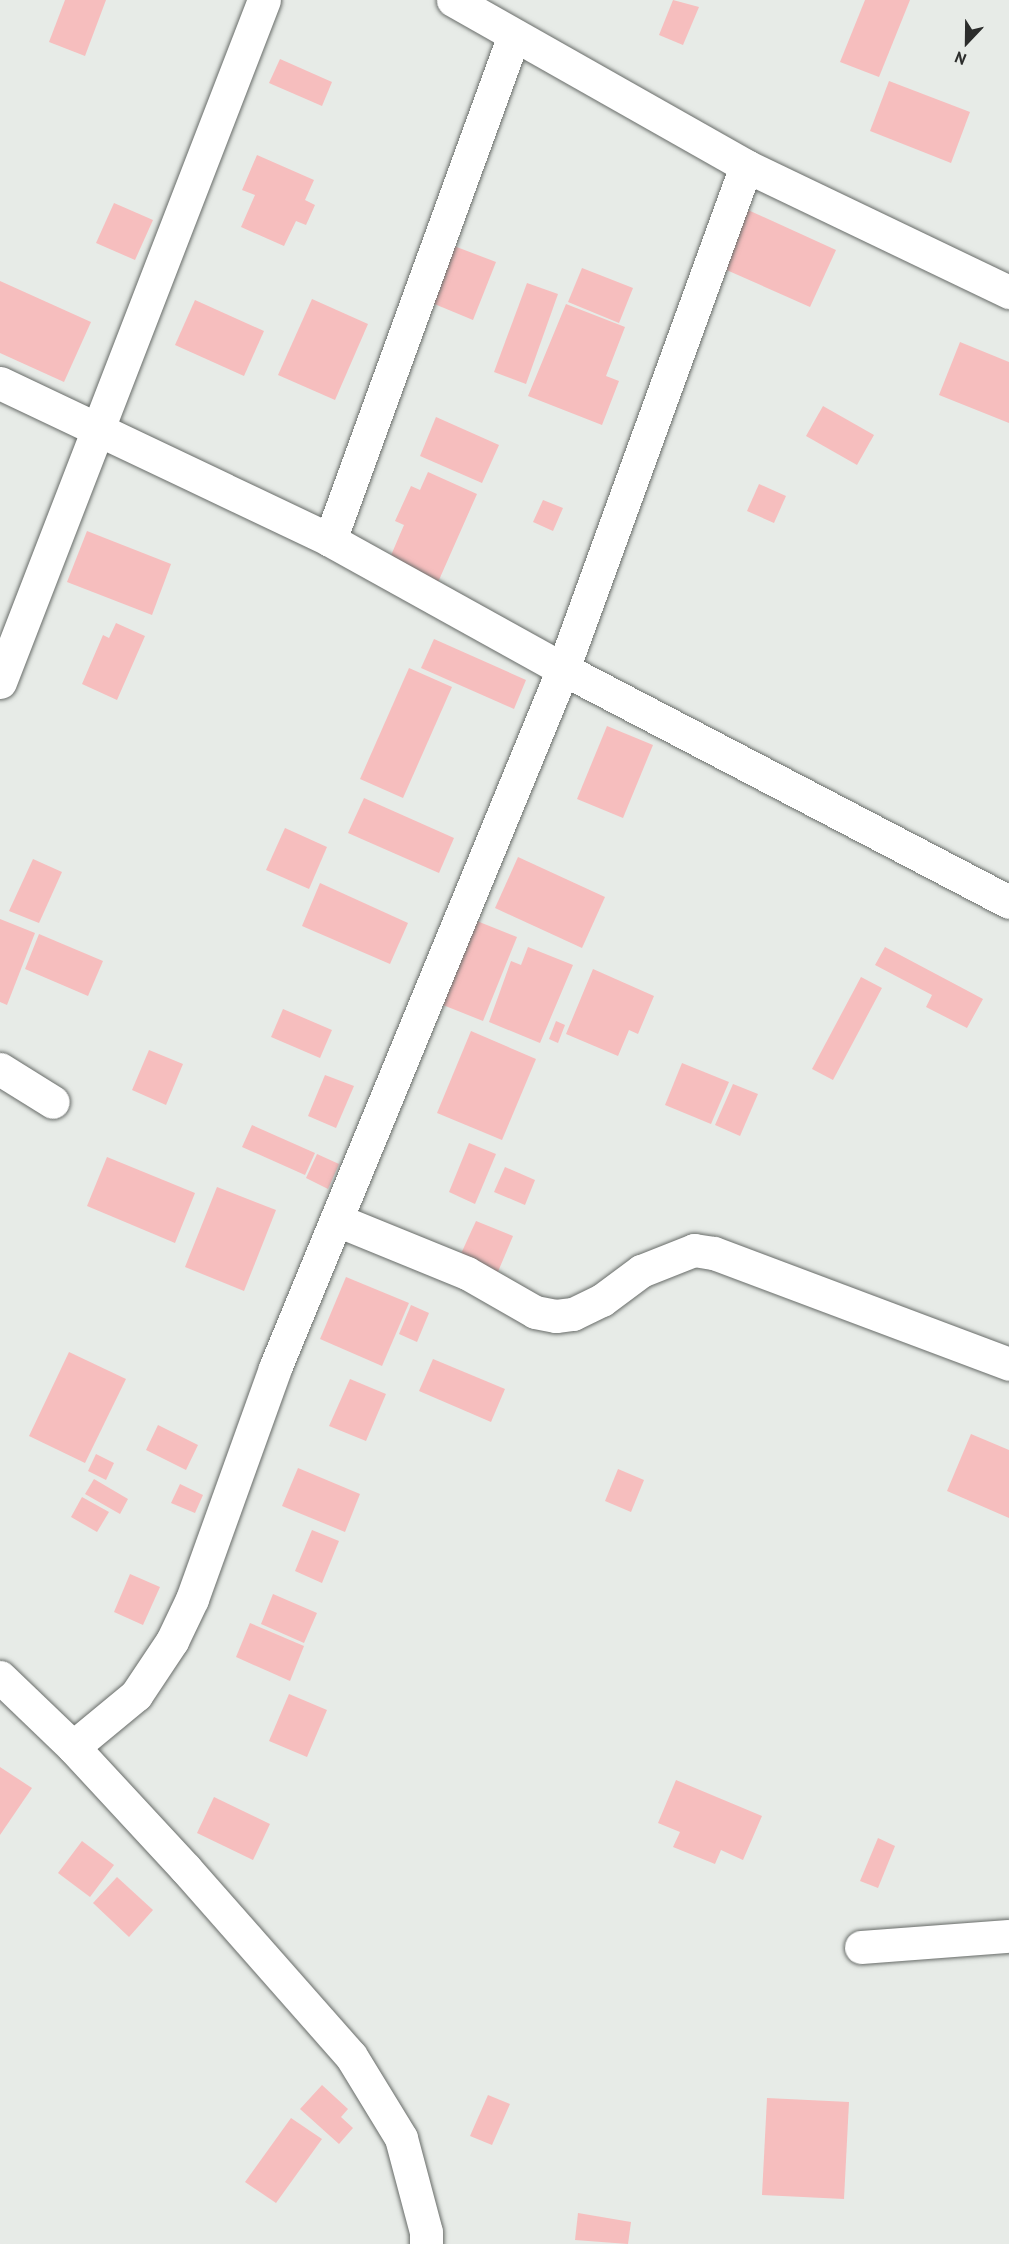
<!DOCTYPE html>
<style>
body{margin:0}
#map{position:relative;width:1009px;height:2244px;overflow:hidden;background:#e7ebe7;font-family:"PT Sans",sans-serif}
div>[style]{position:absolute}
.building>*{inset:0;background:#f6bebe}
.roads{filter:drop-shadow(0 0 2px #686c69) drop-shadow(0 0 2px #686c69)}
.street>*{height:33px;margin:-16.5px;padding:0 16.5px;transform-origin:16.5px;border-radius:16.5px;background:#fff}
span{translate:-50% -50%;white-space:nowrap;text-align:center;line-height:1.15;-webkit-text-stroke:5px #e7ebe7;paint-order:stroke}
.north{position:absolute;left:937px;top:12px;width:60px;height:60px;-webkit-text-stroke:4px #e7ebe7;paint-order:stroke;rotate:202deg;font-size:16px;font-weight:700;line-height:24px;text-align:center;color:#2c2d2c}
.north::after{content:'';display:block;margin:auto;width:21px;height:27px;background:#2c2d2c;clip-path:polygon(50% 0,100% 100%,50% 72%,0 100%)}
</style>
<div id="map">
<div class="building">
<div style="clip-path:polygon(65px 0,106px 0,85px 56px,49px 42px)"></div>
<div style="clip-path:polygon(673px 0,699px 7px,683px 45px,659px 35px)"></div>
<div style="clip-path:polygon(865px 0,910px 0,879px 77px,840px 62px)"></div>
<div style="clip-path:polygon(280px 59px,332px 82px,322px 106px,269px 83px)"></div>
<div style="clip-path:polygon(889px 81px,970px 112px,951px 163px,870px 131px)"></div>
<div style="clip-path:polygon(257px 155px,314px 180px,305px 200px,315px 205px,306px 225px,296px 221px,284px 246px,241px 227px,255px 195px,242px 190px)"></div>
<div style="clip-path:polygon(114px 203px,153px 220px,135px 260px,96px 243px)"></div>
<div style="clip-path:polygon(748px 210px,836px 250px,810px 307px,722px 268px)"></div>
<div style="clip-path:polygon(454px 246px,496px 262px,473px 320px,432px 303px)"></div>
<div style="clip-path:polygon(582px 268px,633px 288px,619px 323px,568px 302px)"></div>
<div style="clip-path:polygon(0 281px,91px 322px,64px 382px,0 353px)"></div>
<div style="clip-path:polygon(527px 283px,558px 294px,526px 384px,494px 372px)"></div>
<div style="clip-path:polygon(312px 299px,368px 324px,335px 400px,278px 375px)"></div>
<div style="clip-path:polygon(195px 300px,264px 331px,244px 376px,175px 345px)"></div>
<div style="clip-path:polygon(566px 304px,625px 327px,606px 376px,619px 381px,602px 425px,528px 396px)"></div>
<div style="clip-path:polygon(960px 342px,1009px 362px,1009px 423px,939px 395px)"></div>
<div style="clip-path:polygon(823px 406px,874px 435px,857px 465px,806px 436px)"></div>
<div style="clip-path:polygon(436px 417px,499px 445px,482px 483px,420px 456px)"></div>
<div style="clip-path:polygon(428px 472px,477px 494px,435px 589px,386px 567px,404px 525px,395px 521px,411px 486px,420px 490px)"></div>
<div style="clip-path:polygon(759px 484px,786px 496px,774px 523px,747px 511px)"></div>
<div style="clip-path:polygon(543px 500px,563px 508px,553px 531px,533px 522px)"></div>
<div style="clip-path:polygon(87px 531px,171px 564px,152px 615px,67px 582px)"></div>
<div style="clip-path:polygon(116px 623px,145px 636px,117px 700px,82px 684px,103px 635px,109px 638px)"></div>
<div style="clip-path:polygon(434px 639px,526px 680px,514px 709px,421px 668px)"></div>
<div style="clip-path:polygon(409px 668px,452px 687px,403px 798px,360px 779px)"></div>
<div style="clip-path:polygon(607px 726px,653px 745px,623px 818px,577px 799px)"></div>
<div style="clip-path:polygon(364px 798px,454px 838px,439px 873px,348px 833px)"></div>
<div style="clip-path:polygon(285px 828px,327px 847px,309px 889px,266px 870px)"></div>
<div style="clip-path:polygon(518px 857px,605px 897px,582px 948px,495px 908px)"></div>
<div style="clip-path:polygon(33px 859px,62px 872px,39px 923px,9px 911px)"></div>
<div style="clip-path:polygon(320px 883px,408px 923px,390px 964px,302px 926px)"></div>
<div style="clip-path:polygon(0 919px,35px 933px,7px 1005px,0 1002px)"></div>
<div style="clip-path:polygon(472px 919px,517px 937px,483px 1021px,438px 1003px)"></div>
<div style="clip-path:polygon(39px 934px,103px 961px,88px 996px,25px 969px)"></div>
<div style="clip-path:polygon(528px 947px,573px 965px,540px 1043px,489px 1022px,511px 961px,521px 965px)"></div>
<div style="clip-path:polygon(885px 947px,983px 999px,967px 1028px,926px 1007px,932px 995px,875px 965px)"></div>
<div style="clip-path:polygon(593px 969px,654px 996px,638px 1034px,629px 1030px,618px 1056px,566px 1034px)"></div>
<div style="clip-path:polygon(861px 977px,882px 988px,833px 1080px,812px 1069px)"></div>
<div style="clip-path:polygon(283px 1009px,332px 1030px,320px 1058px,271px 1037px)"></div>
<div style="clip-path:polygon(556px 1021px,565px 1025px,558px 1043px,549px 1039px)"></div>
<div style="clip-path:polygon(471px 1031px,536px 1059px,502px 1140px,437px 1113px)"></div>
<div style="clip-path:polygon(149px 1050px,183px 1064px,166px 1105px,132px 1090px)"></div>
<div style="clip-path:polygon(682px 1063px,729px 1082px,711px 1124px,665px 1105px)"></div>
<div style="clip-path:polygon(325px 1075px,354px 1086px,336px 1128px,308px 1116px)"></div>
<div style="clip-path:polygon(733px 1084px,758px 1094px,740px 1136px,715px 1125px)"></div>
<div style="clip-path:polygon(252px 1125px,315px 1153px,305px 1175px,242px 1147px)"></div>
<div style="clip-path:polygon(469px 1143px,496px 1154px,475px 1204px,449px 1192px)"></div>
<div style="clip-path:polygon(317px 1154px,339px 1164px,328px 1189px,306px 1178px)"></div>
<div style="clip-path:polygon(107px 1157px,195px 1193px,175px 1243px,87px 1206px)"></div>
<div style="clip-path:polygon(505px 1167px,535px 1180px,525px 1205px,494px 1192px)"></div>
<div style="clip-path:polygon(217px 1187px,276px 1210px,244px 1291px,185px 1267px)"></div>
<div style="clip-path:polygon(476px 1221px,513px 1236px,497px 1274px,459px 1258px)"></div>
<div style="clip-path:polygon(346px 1277px,409px 1303px,382px 1366px,320px 1339px)"></div>
<div style="clip-path:polygon(411px 1305px,429px 1313px,417px 1342px,399px 1334px)"></div>
<div style="clip-path:polygon(69px 1352px,126px 1379px,85px 1463px,29px 1436px)"></div>
<div style="clip-path:polygon(433px 1359px,505px 1389px,491px 1422px,419px 1391px)"></div>
<div style="clip-path:polygon(350px 1379px,386px 1394px,366px 1441px,329px 1426px)"></div>
<div style="clip-path:polygon(158px 1425px,198px 1445px,186px 1470px,146px 1450px)"></div>
<div style="clip-path:polygon(971px 1434px,1009px 1450px,1009px 1518px,947px 1491px)"></div>
<div style="clip-path:polygon(96px 1454px,114px 1463px,106px 1480px,88px 1471px)"></div>
<div style="clip-path:polygon(298px 1468px,360px 1494px,345px 1532px,282px 1506px)"></div>
<div style="clip-path:polygon(618px 1469px,644px 1480px,631px 1512px,605px 1501px)"></div>
<div style="clip-path:polygon(94px 1479px,128px 1499px,120px 1514px,85px 1494px)"></div>
<div style="clip-path:polygon(180px 1484px,203px 1495px,195px 1513px,171px 1503px)"></div>
<div style="clip-path:polygon(82px 1497px,109px 1512px,97px 1532px,71px 1517px)"></div>
<div style="clip-path:polygon(312px 1530px,339px 1541px,322px 1583px,295px 1571px)"></div>
<div style="clip-path:polygon(130px 1574px,160px 1587px,143px 1625px,114px 1612px)"></div>
<div style="clip-path:polygon(273px 1594px,317px 1613px,304px 1643px,261px 1624px)"></div>
<div style="clip-path:polygon(250px 1623px,304px 1646px,290px 1681px,236px 1657px)"></div>
<div style="clip-path:polygon(289px 1694px,327px 1710px,307px 1757px,269px 1741px)"></div>
<div style="clip-path:polygon(0 1767px,32px 1788px,0 1835px)"></div>
<div style="clip-path:polygon(676px 1780px,762px 1816px,743px 1860px,721px 1850px,715px 1864px,673px 1847px,680px 1832px,658px 1823px)"></div>
<div style="clip-path:polygon(214px 1797px,270px 1824px,253px 1860px,197px 1833px)"></div>
<div style="clip-path:polygon(878px 1838px,895px 1846px,878px 1888px,860px 1881px)"></div>
<div style="clip-path:polygon(82px 1841px,114px 1865px,90px 1897px,58px 1873px)"></div>
<div style="clip-path:polygon(117px 1877px,153px 1910px,129px 1937px,93px 1903px)"></div>
<div style="clip-path:polygon(322px 2085px,348px 2109px,341px 2117px,353px 2128px,339px 2144px,300px 2109px)"></div>
<div style="clip-path:polygon(488px 2095px,510px 2104px,492px 2145px,470px 2136px)"></div>
<div style="clip-path:polygon(767px 2098px,849px 2102px,844px 2199px,762px 2195px)"></div>
<div style="clip-path:polygon(291px 2118px,322px 2139px,276px 2203px,245px 2182px)"></div>
<div style="clip-path:polygon(578px 2213px,631px 2222px,628px 2244px,575px 2240px)"></div>
</div>
<div class="roads">
<div class="street">
<div style="left:453px;top:0;width:337px;rotate:29.5deg"></div>
<div style="left:746px;top:166px;width:292px;rotate:25.6deg"></div>
<div style="left:0;top:383px;width:365px;rotate:25.4deg"></div>
<div style="left:330px;top:540px;width:266px;rotate:29deg"></div>
<div style="left:563px;top:669px;width:503px;rotate:27.58deg"></div>
<div style="left:330px;top:540px;width:537px;rotate:-69.98deg"></div>
<div style="left:0;top:682px;width:731px;rotate:-68.84deg"></div>
<div style="left:0;top:1069px;width:62px;rotate:31.9deg"></div>
<div style="left:337px;top:1220px;width:140px;rotate:22.2deg"></div>
<div style="left:467px;top:1273px;width:78px;rotate:29.8deg"></div>
<div style="left:535px;top:1312px;width:21px;rotate:11deg"></div>
<div style="left:556px;top:1316px;width:17px;rotate:-7deg"></div>
<div style="left:573px;top:1314px;width:32px;rotate:-26deg"></div>
<div style="left:602px;top:1300px;width:49px;rotate:-36.6deg"></div>
<div style="left:641px;top:1271px;width:57px;rotate:-21.6deg"></div>
<div style="left:694px;top:1250px;width:20px;rotate:9deg"></div>
<div style="left:714px;top:1253px;width:315px;rotate:20.6deg"></div>
<div style="left:0;top:1677px;width:101px;rotate:43.8deg"></div>
<div style="left:73px;top:1747px;width:166px;rotate:47.2deg"></div>
<div style="left:186px;top:1869px;width:249px;rotate:48.6deg"></div>
<div style="left:351px;top:2056px;width:96px;rotate:58.6deg"></div>
<div style="left:401px;top:2138px;width:97px;rotate:75.1deg"></div>
<div style="left:426px;top:2232px;width:12px;rotate:90deg"></div>
<div style="left:73px;top:1747px;width:82px;rotate:-39.5deg"></div>
<div style="left:136px;top:1695px;width:65px;rotate:-56.3deg"></div>
<div style="left:172px;top:1641px;width:47px;rotate:-64.5deg"></div>
<div style="left:192px;top:1599px;width:245px;rotate:-70.2deg"></div>
<div style="left:275px;top:1368px;width:756px;rotate:-67.61deg"></div>
<div style="left:563px;top:669px;width:535px;rotate:-70.01deg"></div>
<div style="left:861px;top:1947px;width:148px;rotate:-4.3deg"></div>
</div>
</div>
<div class="north">N</div>
</div>
